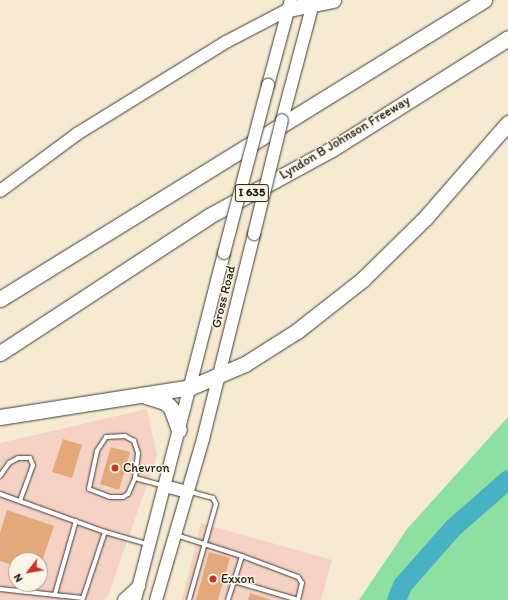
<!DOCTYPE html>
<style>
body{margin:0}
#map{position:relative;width:508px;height:600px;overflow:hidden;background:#f6ead2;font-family:Itim,sans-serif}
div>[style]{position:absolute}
.built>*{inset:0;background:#f6d2c5}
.green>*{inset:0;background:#8de0a1}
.river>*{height:19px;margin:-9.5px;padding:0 9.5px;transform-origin:9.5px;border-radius:9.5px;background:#46b2c3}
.building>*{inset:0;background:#e3a97b}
.roads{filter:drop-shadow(0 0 1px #3d3b37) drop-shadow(0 0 1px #3d3b37)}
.lane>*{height:4px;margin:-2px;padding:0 2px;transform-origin:2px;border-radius:2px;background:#fff}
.secondary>*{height:12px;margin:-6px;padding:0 6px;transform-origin:6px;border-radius:6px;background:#fff}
.highway>*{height:15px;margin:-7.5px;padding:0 7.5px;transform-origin:7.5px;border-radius:7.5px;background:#fff}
.bridges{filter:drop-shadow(0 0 1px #3d3b37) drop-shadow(0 0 1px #3d3b37)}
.secondary-bridge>*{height:12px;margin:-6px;padding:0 6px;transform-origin:6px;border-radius:6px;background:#fff}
.dots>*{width:11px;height:11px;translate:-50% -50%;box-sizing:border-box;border:2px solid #fcf5e5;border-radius:50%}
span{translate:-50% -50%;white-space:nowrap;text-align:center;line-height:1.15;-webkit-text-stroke:3px #fcf5e5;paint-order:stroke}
.shield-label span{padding:1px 3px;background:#fcf5e5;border:1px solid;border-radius:3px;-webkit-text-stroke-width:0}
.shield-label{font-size:12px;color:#1c1c1c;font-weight:700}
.street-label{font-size:13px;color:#1c1c1c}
.poi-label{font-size:13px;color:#1c1c1c}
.left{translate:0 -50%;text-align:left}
.north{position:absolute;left:8px;top:552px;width:40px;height:40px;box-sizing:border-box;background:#fcf5e5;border:1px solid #a29e95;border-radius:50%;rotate:239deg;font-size:11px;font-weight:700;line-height:16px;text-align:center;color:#1c1c1c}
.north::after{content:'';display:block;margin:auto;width:14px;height:18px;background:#c8321e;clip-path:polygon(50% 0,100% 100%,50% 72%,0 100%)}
</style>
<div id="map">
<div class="built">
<div style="clip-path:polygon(evenodd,147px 409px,157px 456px,108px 596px,104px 600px,0 600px,0 443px,147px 409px,16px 560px,40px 560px,40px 584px,16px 584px,16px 560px)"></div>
<div style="clip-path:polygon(201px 523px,332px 560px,321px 600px,182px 600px)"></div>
</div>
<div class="green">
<div style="clip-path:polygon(508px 417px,508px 600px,359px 600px,407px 529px)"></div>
</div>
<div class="river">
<div style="left:396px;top:600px;width:16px;rotate:-68deg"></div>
<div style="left:402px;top:585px;width:76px;rotate:-48.7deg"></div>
<div style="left:452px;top:528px;width:74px;rotate:-41.2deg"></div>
</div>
<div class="building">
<div style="clip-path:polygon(63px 439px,82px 445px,72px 478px,52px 472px)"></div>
<div style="clip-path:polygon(111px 447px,130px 452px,119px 490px,100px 484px)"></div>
<div style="clip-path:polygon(7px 510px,54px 526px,40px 567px,40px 560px,16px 560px,16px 566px,0 561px,0 533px)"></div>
<div style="clip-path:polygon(209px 552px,230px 558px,218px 600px,196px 600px)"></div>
<div style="clip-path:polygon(250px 593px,272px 600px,248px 600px)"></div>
</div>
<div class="roads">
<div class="lane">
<div style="left:0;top:476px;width:16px;rotate:-55deg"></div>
<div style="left:9px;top:463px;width:10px;rotate:-29deg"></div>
<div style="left:18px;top:458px;width:12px"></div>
<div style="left:30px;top:458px;width:8px;rotate:67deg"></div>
<div style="left:33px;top:465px;width:38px;rotate:110deg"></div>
<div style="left:135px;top:478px;width:25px;rotate:-83deg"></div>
<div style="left:138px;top:453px;width:13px;rotate:-108deg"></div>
<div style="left:134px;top:441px;width:10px;rotate:-151deg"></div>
<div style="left:125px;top:436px;width:19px;rotate:177deg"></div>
<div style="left:106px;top:437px;width:17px;rotate:123deg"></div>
<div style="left:97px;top:451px;width:39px;rotate:102deg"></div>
<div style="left:89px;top:489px;width:22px;rotate:21deg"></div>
<div style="left:110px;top:497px;width:13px"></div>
<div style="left:123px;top:497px;width:6px;rotate:-31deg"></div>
<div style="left:128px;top:494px;width:17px;rotate:-66deg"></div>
<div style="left:135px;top:478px;width:28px;rotate:15deg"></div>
<div style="left:0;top:494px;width:112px;rotate:19.9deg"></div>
<div style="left:176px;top:535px;width:69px;rotate:17.7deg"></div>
<div style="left:242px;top:556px;width:46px;rotate:107.7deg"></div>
<div style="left:242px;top:556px;width:60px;rotate:20.6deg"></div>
<div style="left:298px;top:577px;width:7px;rotate:56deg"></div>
<div style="left:302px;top:583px;width:17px;rotate:103deg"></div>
<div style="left:234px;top:581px;width:67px;rotate:16.5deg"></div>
<div style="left:0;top:589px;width:83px;rotate:6.2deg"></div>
<div style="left:83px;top:598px;width:70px;rotate:-71.6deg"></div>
<div style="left:105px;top:532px;width:44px;rotate:15.9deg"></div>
<div style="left:55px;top:594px;width:76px;rotate:-74deg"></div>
<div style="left:189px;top:600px;width:100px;rotate:-74.3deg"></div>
<div style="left:216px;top:504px;width:7px;rotate:-117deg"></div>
<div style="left:213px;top:498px;width:24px;rotate:-165deg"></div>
</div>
<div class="secondary">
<div style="left:268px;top:85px;width:88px;rotate:-74.9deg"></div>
<div style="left:282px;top:120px;width:124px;rotate:-75.1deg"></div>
<div style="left:0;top:191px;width:96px;rotate:-36.5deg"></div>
<div style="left:77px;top:134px;width:175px;rotate:-31.7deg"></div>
<div style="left:226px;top:42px;width:71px;rotate:-27.6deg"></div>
<div style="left:165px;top:486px;width:23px;rotate:15deg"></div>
<div style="left:124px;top:600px;width:21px;rotate:-43deg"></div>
<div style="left:135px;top:600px;width:358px;rotate:-75.6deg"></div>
<div style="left:156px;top:600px;width:168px;rotate:-73.7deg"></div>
<div style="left:203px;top:439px;width:211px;rotate:-76deg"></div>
</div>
<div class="highway">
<div style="left:289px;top:9px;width:45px;rotate:-11.6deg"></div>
<div style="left:0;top:299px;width:569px;rotate:-31.71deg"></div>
<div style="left:0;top:353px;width:250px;rotate:-33.2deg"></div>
<div style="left:209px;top:216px;width:140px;rotate:-28.6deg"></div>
<div style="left:332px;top:149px;width:208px;rotate:-32.2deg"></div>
<div style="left:146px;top:396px;width:20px;rotate:18deg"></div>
<div style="left:165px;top:402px;width:8px;rotate:45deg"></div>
<div style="left:171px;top:408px;width:23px;rotate:70deg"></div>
<div style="left:0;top:417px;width:193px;rotate:-8.9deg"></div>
<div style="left:191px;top:387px;width:59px;rotate:-23.1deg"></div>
<div style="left:245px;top:364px;width:62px;rotate:-32.4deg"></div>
<div style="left:297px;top:331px;width:84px;rotate:-38.2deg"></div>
<div style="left:363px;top:279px;width:88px;rotate:-44.5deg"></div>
<div style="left:426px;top:217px;width:125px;rotate:-48.9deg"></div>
</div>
</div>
<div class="bridges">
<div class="secondary-bridge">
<div style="left:254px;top:234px;width:117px;rotate:-76.2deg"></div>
<div style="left:224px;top:253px;width:174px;rotate:-75.3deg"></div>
</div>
</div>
<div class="dots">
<div style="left:115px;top:468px;background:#c8321e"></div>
<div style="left:213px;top:579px;background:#c8321e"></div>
</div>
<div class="shield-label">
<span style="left:252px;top:193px">I 635</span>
</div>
<div class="street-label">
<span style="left:345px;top:138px;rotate:-31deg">Lyndon B Johnson Freeway</span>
<span style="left:224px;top:297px;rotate:-76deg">Gross Road</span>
</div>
<div class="poi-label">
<span class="left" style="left:123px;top:468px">Chevron</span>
<span class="left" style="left:221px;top:579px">Exxon</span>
</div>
<div class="north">N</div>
</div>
